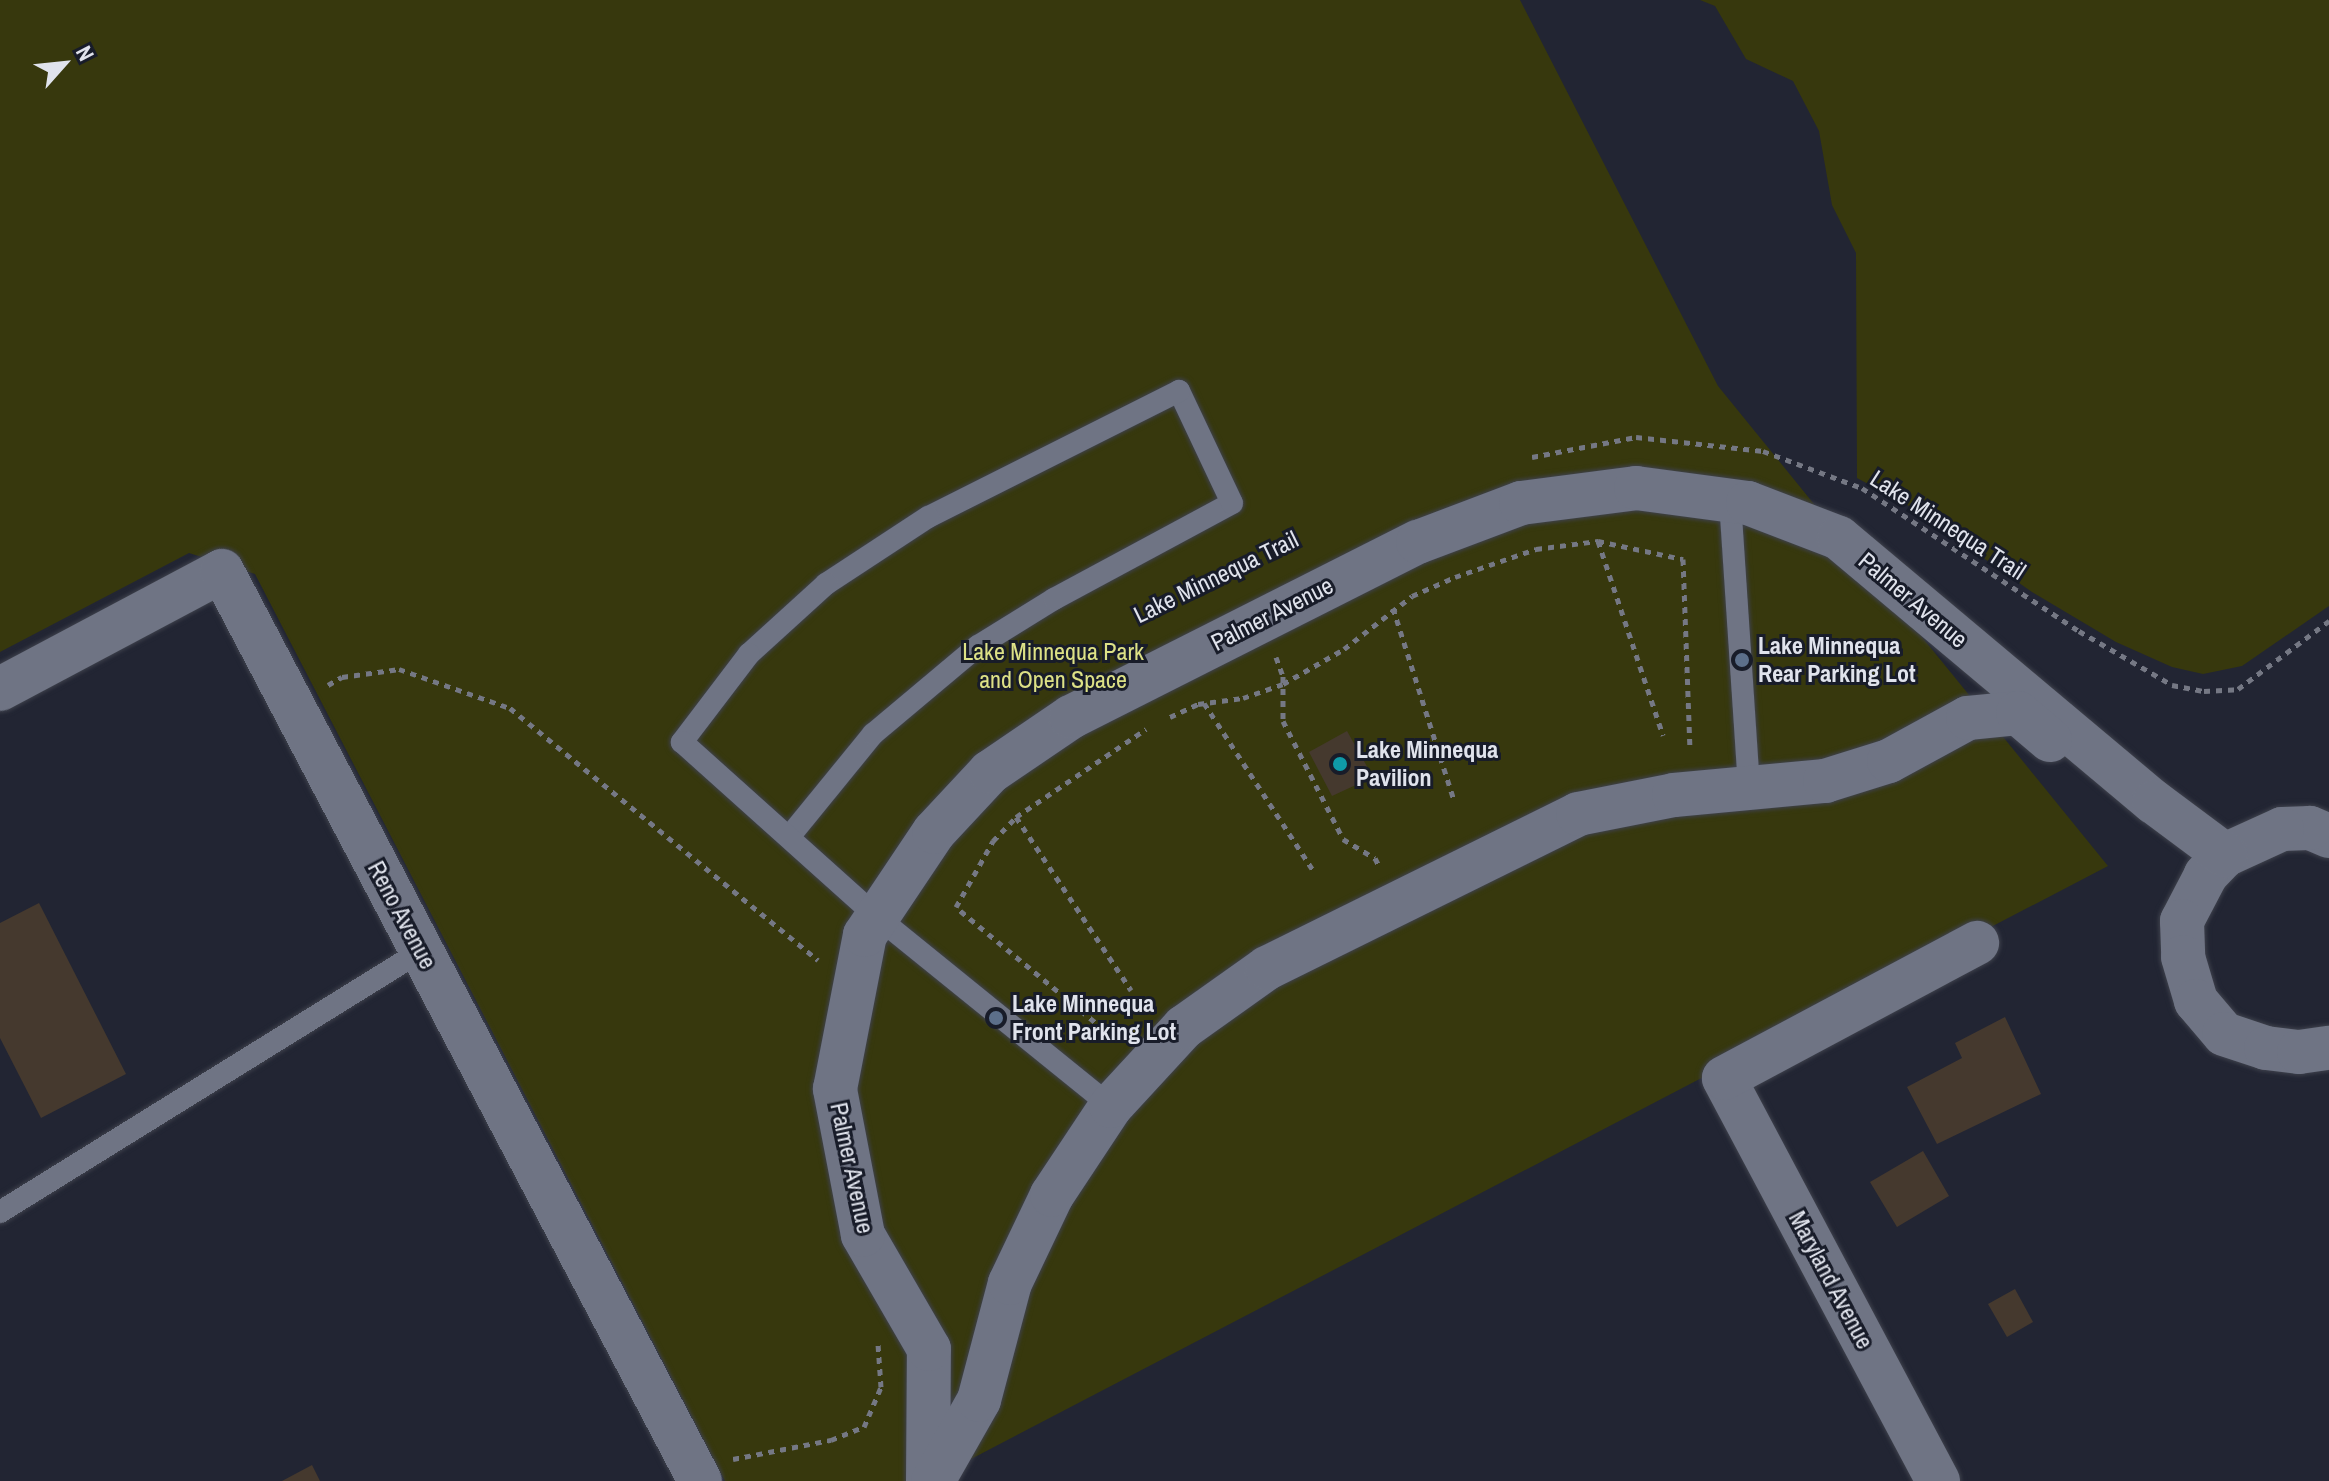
<!DOCTYPE html>
<style>
body{margin:0}
#map{position:relative;width:2329px;height:1481px;overflow:hidden;background:#222533;font-family:"Archivo Narrow",sans-serif}
div>[style]{position:absolute}
.green>*{inset:0;background:#37380d}
.building>*{inset:0;background:#45392e}
.path>*{height:5px;margin-top:-2.5px;transform-origin:0;background:repeating-linear-gradient(90deg,#757884 0 6px,transparent 0 12px)}
.roads{filter:drop-shadow(0 0 2px #3e414c) drop-shadow(0 0 2px #3e414c)}
.lane>*{height:22px;margin:-11px;padding:0 11px;transform-origin:11px;border-radius:11px;background:#6f7484}
.street>*{height:44px;margin:-22px;padding:0 22px;transform-origin:22px;border-radius:22px;background:#6f7484}
.dots>*{width:22px;height:22px;translate:-50% -50%;box-sizing:border-box;border:4px solid #181c29;border-radius:50%}
span{translate:-50% -50%;white-space:nowrap;text-align:center;line-height:1.15;-webkit-text-stroke:6px #181c29;paint-order:stroke}
.street-label{font-size:24px;color:#e0e3ec}
.poi-label{font-size:24px;color:#e0e3ec;font-weight:700}
.left{translate:0 -50%;text-align:left}
.park-label{font-size:24px;color:#dde186}
.north{position:absolute;left:24px;top:24px;width:80px;height:80px;-webkit-text-stroke:6px #181c29;paint-order:stroke;rotate:63deg;font-size:22px;font-weight:700;line-height:32px;text-align:center;color:#e0e3ec}
.north::after{content:'';display:block;margin:auto;width:28px;height:36px;background:#e0e3ec;clip-path:polygon(50% 0,100% 100%,50% 72%,0 100%)}
</style>
<div id="map">
<div class="green">
<div style="clip-path:polygon(0 0,1520px 0,1718px 386px,2108px 866px,929px 1481px,725px 1481px,255px 574px,189px 553px,0 652px)"></div>
<div style="clip-path:polygon(1700px 0,2329px 0,2329px 606px,2242px 666px,2203px 674px,2172px 667px,2116px 642px,2032px 592px,1909px 506px,1857px 478px,1856px 253px,1832px 205px,1819px 131px,1793px 81px,1746px 59px,1715px 6px)"></div>
</div>
<div class="building">
<div style="clip-path:polygon(1347px 731px,1373px 777px,1332px 796px,1309px 752px)"></div>
<div style="clip-path:polygon(39px 903px,126px 1074px,41px 1118px,0 1038px,0 923px)"></div>
<div style="clip-path:polygon(2005px 1017px,2041px 1094px,1937px 1144px,1907px 1087px,1962px 1058px,1955px 1043px)"></div>
<div style="clip-path:polygon(1923px 1151px,1949px 1196px,1897px 1227px,1870px 1182px)"></div>
<div style="clip-path:polygon(2015px 1289px,2033px 1322px,2007px 1337px,1988px 1304px)"></div>
<div style="clip-path:polygon(312px 1465px,320px 1481px,282px 1481px)"></div>
</div>
<div class="path">
<div style="left:1532px;top:457px;width:106px;rotate:-10.9deg"></div>
<div style="left:1636px;top:437px;width:128px;rotate:6.3deg"></div>
<div style="left:1763px;top:451px;width:106px;rotate:20.5deg"></div>
<div style="left:1862px;top:488px;width:260px;rotate:33.4deg"></div>
<div style="left:2079px;top:631px;width:108px;rotate:30.1deg"></div>
<div style="left:2172px;top:685px;width:33px;rotate:11deg"></div>
<div style="left:2204px;top:691px;width:34px;rotate:-3deg"></div>
<div style="left:2238px;top:689px;width:114px;rotate:-36.8deg"></div>
<div style="left:1598px;top:541px;width:205px;rotate:71.5deg"></div>
<div style="left:1393px;top:608px;width:201px;rotate:72.4deg"></div>
<div style="left:1276px;top:657px;width:20px;rotate:70deg"></div>
<div style="left:1283px;top:676px;width:45px;rotate:90deg"></div>
<div style="left:1283px;top:721px;width:132px;rotate:63deg"></div>
<div style="left:1343px;top:839px;width:37px;rotate:31deg"></div>
<div style="left:1375px;top:858px;width:11px;rotate:63deg"></div>
<div style="left:328px;top:685px;width:16px;rotate:-30deg"></div>
<div style="left:342px;top:677px;width:58px;rotate:-8deg"></div>
<div style="left:399px;top:669px;width:118px;rotate:19.4deg"></div>
<div style="left:510px;top:708px;width:398px;rotate:39.3deg"></div>
<div style="left:1204px;top:703px;width:202px;rotate:56.9deg"></div>
<div style="left:1170px;top:717px;width:31px;rotate:-25deg"></div>
<div style="left:1198px;top:704px;width:45px;rotate:-7.6deg"></div>
<div style="left:1243px;top:698px;width:42px;rotate:-19.3deg"></div>
<div style="left:1283px;top:684px;width:70px;rotate:-29.8deg"></div>
<div style="left:1344px;top:649px;width:86px;rotate:-37.9deg"></div>
<div style="left:1412px;top:596px;width:47px;rotate:-23.8deg"></div>
<div style="left:1455px;top:577px;width:86px;rotate:-19.1deg"></div>
<div style="left:1536px;top:549px;width:63px;rotate:-7.4deg"></div>
<div style="left:1598px;top:541px;width:87px;rotate:12deg"></div>
<div style="left:1683px;top:559px;width:188px;rotate:87.9deg"></div>
<div style="left:1016px;top:817px;width:208px;rotate:56.4deg"></div>
<div style="left:1113px;top:1037px;width:204px;rotate:-140.4deg"></div>
<div style="left:956px;top:907px;width:76px;rotate:-60.7deg"></div>
<div style="left:993px;top:841px;width:33px;rotate:-46deg"></div>
<div style="left:1016px;top:817px;width:157px;rotate:-34.1deg"></div>
<div style="left:733px;top:1459px;width:100px;rotate:-11deg"></div>
<div style="left:831px;top:1440px;width:35px;rotate:-22deg"></div>
<div style="left:864px;top:1427px;width:43px;rotate:-67deg"></div>
<div style="left:881px;top:1387px;width:43px;rotate:-94deg"></div>
</div>
<div class="roads">
<div class="lane">
<div style="left:1730px;top:501px;width:286px;rotate:86.2deg"></div>
<div style="left:789px;top:837px;width:133px;rotate:-50.8deg"></div>
<div style="left:873px;top:734px;width:137px;rotate:-40deg"></div>
<div style="left:978px;top:646px;width:89px;rotate:-31.7deg"></div>
<div style="left:1054px;top:599px;width:202px;rotate:-28.3deg"></div>
<div style="left:1232px;top:503px;width:124px;rotate:-115.3deg"></div>
<div style="left:1179px;top:391px;width:281px;rotate:153.3deg"></div>
<div style="left:928px;top:517px;width:122px;rotate:146.7deg"></div>
<div style="left:826px;top:584px;width:104px;rotate:137.7deg"></div>
<div style="left:749px;top:654px;width:111px;rotate:127.3deg"></div>
<div style="left:682px;top:742px;width:261px;rotate:41.9deg"></div>
<div style="left:876px;top:916px;width:302px;rotate:39deg"></div>
<div style="left:0;top:1212px;width:495px;rotate:-31.8deg"></div>
</div>
<div class="street">
<div style="left:0;top:689px;width:251px;rotate:-28deg"></div>
<div style="left:222px;top:571px;width:1028px;rotate:62.29deg"></div>
<div style="left:2329px;top:836px;width:21px;rotate:-157deg"></div>
<div style="left:2310px;top:828px;width:28px;rotate:178deg"></div>
<div style="left:2282px;top:829px;width:63px;rotate:155.5deg"></div>
<div style="left:2225px;top:855px;width:28px;rotate:134deg"></div>
<div style="left:2206px;top:875px;width:52px;rotate:117.6deg"></div>
<div style="left:2182px;top:921px;width:36px;rotate:88deg"></div>
<div style="left:2183px;top:957px;width:46px;rotate:73.5deg"></div>
<div style="left:2196px;top:1001px;width:43px;rotate:49.7deg"></div>
<div style="left:2224px;top:1034px;width:44px;rotate:18.4deg"></div>
<div style="left:2266px;top:1048px;width:33px;rotate:7deg"></div>
<div style="left:2299px;top:1052px;width:30px;rotate:-8deg"></div>
<div style="left:928px;top:1481px;width:132px;rotate:-89.6deg"></div>
<div style="left:929px;top:1349px;width:132px;rotate:-120.1deg"></div>
<div style="left:863px;top:1235px;width:149px;rotate:-100.9deg"></div>
<div style="left:835px;top:1089px;width:157px;rotate:-79deg"></div>
<div style="left:865px;top:935px;width:124px;rotate:-56.2deg"></div>
<div style="left:934px;top:832px;width:82px;rotate:-47deg"></div>
<div style="left:990px;top:772px;width:98px;rotate:-34.2deg"></div>
<div style="left:1071px;top:717px;width:389px;rotate:-26.8deg"></div>
<div style="left:1418px;top:542px;width:110px;rotate:-20.7deg"></div>
<div style="left:1521px;top:503px;width:116px;rotate:-7.4deg"></div>
<div style="left:1636px;top:488px;width:113px;rotate:7.6deg"></div>
<div style="left:1748px;top:503px;width:97px;rotate:21deg"></div>
<div style="left:1839px;top:538px;width:411px;rotate:40deg"></div>
<div style="left:2154px;top:802px;width:89px;rotate:36.7deg"></div>
<div style="left:933px;top:1481px;width:93px;rotate:-60.4deg"></div>
<div style="left:979px;top:1400px;width:121px;rotate:-75.2deg"></div>
<div style="left:1010px;top:1283px;width:98px;rotate:-64.5deg"></div>
<div style="left:1052px;top:1195px;width:107px;rotate:-56.5deg"></div>
<div style="left:1111px;top:1106px;width:108px;rotate:-47.3deg"></div>
<div style="left:1184px;top:1027px;width:102px;rotate:-35.4deg"></div>
<div style="left:1267px;top:968px;width:347px;rotate:-26.3deg"></div>
<div style="left:1578px;top:814px;width:98px;rotate:-11.2deg"></div>
<div style="left:1674px;top:795px;width:152px;rotate:-5.3deg"></div>
<div style="left:1825px;top:781px;width:67px;rotate:-17.4deg"></div>
<div style="left:1889px;top:761px;width:90px;rotate:-28.6deg"></div>
<div style="left:1968px;top:718px;width:50px;rotate:-5.7deg"></div>
<div style="left:2018px;top:713px;width:42px;rotate:40.2deg"></div>
<div style="left:1938px;top:1481px;width:456px;rotate:-118deg"></div>
<div style="left:1724px;top:1078px;width:287px;rotate:-28.1deg"></div>
</div>
</div>
<div class="dots">
<div style="left:1742px;top:660px;background:#5c6f8a"></div>
<div style="left:1340px;top:764px;background:#0f9aa8"></div>
<div style="left:996px;top:1018px;background:#5c6f8a"></div>
</div>
<div class="street-label">
<span style="left:1948px;top:525px;rotate:33deg">Lake Minnequa Trail</span>
<span style="left:1216px;top:577px;rotate:-26deg">Lake Minnequa Trail</span>
<span style="left:1913px;top:600px;rotate:40deg">Palmer Avenue</span>
<span style="left:1272px;top:614px;rotate:-27deg">Palmer Avenue</span>
<span style="left:402px;top:915px;rotate:62deg">Reno Avenue</span>
<span style="left:852px;top:1168px;rotate:78deg">Palmer Avenue</span>
<span style="left:1831px;top:1280px;rotate:62deg">Maryland Avenue</span>
</div>
<div class="poi-label">
<span class="left" style="left:1758px;top:660px">Lake Minnequa<br>Rear Parking Lot</span>
<span class="left" style="left:1356px;top:764px">Lake Minnequa<br>Pavilion</span>
<span class="left" style="left:1012px;top:1018px">Lake Minnequa<br>Front Parking Lot</span>
</div>
<div class="park-label">
<span style="left:1053px;top:666px">Lake Minnequa Park<br>and Open Space</span>
</div>
<div class="north">N</div>
</div>
